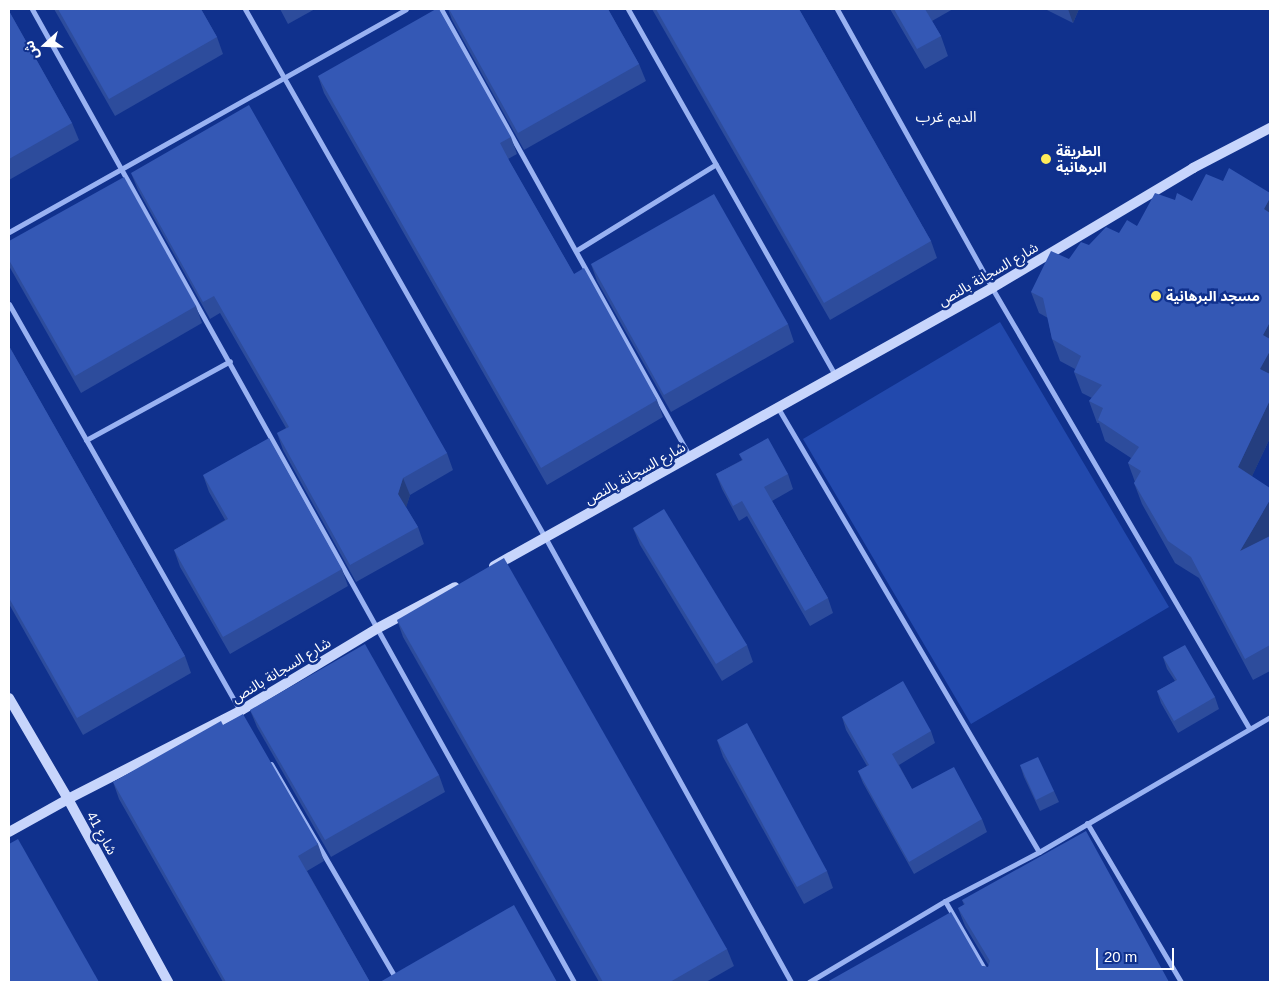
<!DOCTYPE html>
<meta charset="utf-8">
<style>
body{margin:0}
#map{position:relative;width:1279px;height:991px;overflow:hidden;background:#10318d;font-family:Helvetica,"Noto Sans Arabic",sans-serif}
div>[style]{position:absolute}
.green>*{inset:0;background:#2249ad}
.street>*{height:5px;margin:-2.5px;padding:0 2.5px;transform-origin:2.5px;border-radius:2.5px;background:#99b2f2}
.secondary>*{height:10px;margin:-5px;padding:0 5px;transform-origin:5px;border-radius:5px;background:#c7d5fc}
.wall>*{inset:0;background:#2d4c9c}
.shaded-wall>*{inset:0;background:#243e7f}
.building>*{inset:0;background:#3458b5}
.dots>*{width:14px;height:14px;translate:-50% -50%;box-sizing:border-box;border:2px solid #10318d;border-radius:50%}
span{translate:-50% -50%;white-space:nowrap;text-align:center;line-height:1.15;-webkit-text-stroke:5px #10318d;paint-order:stroke}
.poi-label{font-size:14px;color:#fff;font-weight:700}
.left{translate:0 -50%;text-align:left}
.street-label{font-size:14px;color:#fff}
.neighbourhood-label{font-size:15px;color:#fff}
.frame{position:absolute;inset:0;border:10px solid #fff;pointer-events:none}
.north{position:absolute;left:20px;top:20px;width:50px;height:50px;-webkit-text-stroke:4px #10318d;paint-order:stroke;rotate:250deg;font-size:14px;font-weight:700;line-height:20px;text-align:center;color:#fff}
.north::after{content:'';display:block;margin:auto;width:18px;height:22px;background:#fff;clip-path:polygon(50% 0,100% 100%,50% 72%,0 100%)}
.scale{position:absolute;left:1096px;top:948px;width:78px;height:22px;box-sizing:border-box;border:2px solid #fff;border-top:0;padding-left:6px;font-size:15px;line-height:18px;white-space:nowrap;color:#fff;-webkit-text-stroke:4px #10318d;paint-order:stroke}
</style>
<div id="map">
<div class="green">
<div style="clip-path:polygon(1000px 322px,1169px 607px,971px 724px,803px 439px)"></div>
</div>
<div class="street">
<div style="left:32px;top:9px;width:1114px;rotate:60.88deg"></div>
<div style="left:245px;top:9px;width:610px;rotate:60.41deg"></div>
<div style="left:546px;top:539px;width:506px;rotate:61.06deg"></div>
<div style="left:441px;top:9px;width:513px;rotate:60.93deg"></div>
<div style="left:628px;top:9px;width:420px;rotate:60.5deg"></div>
<div style="left:837px;top:9px;width:319px;rotate:60.9deg"></div>
<div style="left:992px;top:288px;width:510px;rotate:59.71deg"></div>
<div style="left:9px;top:232px;width:455px;rotate:-29.3deg"></div>
<div style="left:577px;top:250px;width:163px;rotate:-31.7deg"></div>
<div style="left:9px;top:304px;width:469px;rotate:60.4deg"></div>
<div style="left:778px;top:408px;width:515px;rotate:59.55deg"></div>
<div style="left:86px;top:440px;width:164px;rotate:-28.7deg"></div>
<div style="left:271px;top:764px;width:252px;rotate:59.8deg"></div>
<div style="left:1087px;top:823px;width:185px;rotate:59.4deg"></div>
<div style="left:945px;top:901px;width:80px;rotate:59.9deg"></div>
<div style="left:809px;top:982px;width:158px;rotate:-30.8deg"></div>
<div style="left:945px;top:901px;width:106px;rotate:-27.5deg"></div>
<div style="left:1039px;top:852px;width:268px;rotate:-30.3deg"></div>
</div>
<div class="secondary">
<div style="left:494px;top:566px;width:570px;rotate:-29.17deg"></div>
<div style="left:992px;top:288px;width:234px;rotate:-30.8deg"></div>
<div style="left:1193px;top:168px;width:87px;rotate:-27.5deg"></div>
<div style="left:9px;top:698px;width:117px;rotate:59.7deg"></div>
<div style="left:68px;top:799px;width:209px;rotate:61.3deg"></div>
<div style="left:9px;top:832px;width:68px;rotate:-29.2deg"></div>
<div style="left:68px;top:799px;width:193px;rotate:-27.1deg"></div>
<div style="left:240px;top:711px;width:161px;rotate:-31deg"></div>
<div style="left:378px;top:628px;width:87px;rotate:-28deg"></div>
</div>
<div class="wall">
<div style="clip-path:polygon(54px 9px,201px 9px,217px 37px,223px 54px,115px 116px)"></div>
<div style="clip-path:polygon(280px 9px,315px 9px,288px 24px)"></div>
<div style="clip-path:polygon(448px 9px,608px 9px,639px 64px,646px 81px,524px 150px,452px 20px)"></div>
<div style="clip-path:polygon(652px 9px,799px 9px,931px 241px,937px 258px,830px 320px)"></div>
<div style="clip-path:polygon(890px 9px,953px 9px,932px 21px,941px 36px,948px 56px,925px 69px)"></div>
<div style="clip-path:polygon(1045px 9px,1079px 9px,1073px 23px)"></div>
<div style="clip-path:polygon(9px 11px,72px 123px,79px 140px,9px 180px)"></div>
<div style="clip-path:polygon(318px 76px,511px 137px,517px 154px,508px 159px,574px 274px,657px 400px,663px 417px,547px 485px,324px 93px)"></div>
<div style="clip-path:polygon(131px 173px,447px 453px,453px 470px,410px 495px,406px 507px,418px 527px,424px 544px,356px 582px,283px 450px,277px 433px,286px 428px,220px 313px,210px 319px,138px 190px)"></div>
<div style="clip-path:polygon(1223px 181px,1270px 193px,1270px 438px,1252px 476px,1270px 535px,1269px 537px,1270px 536px,1270px 671px,1253px 680px,1199px 578px,1175px 563px,1142px 504px,1134px 483px,1135px 482px,1128px 463px,1131px 458px,1105px 441px,1099px 423px,1097px 423px,1089px 401px,1092px 398px,1082px 393px,1074px 372px,1075px 369px,1060px 361px,1052px 339px,1048px 318px,1039px 313px,1031px 292px,1069px 259px,1089px 245px,1137px 226px,1175px 200px,1192px 201px)"></div>
<div style="clip-path:polygon(9px 241px,196px 306px,202px 323px,81px 393px,9px 266px)"></div>
<div style="clip-path:polygon(591px 264px,788px 324px,794px 342px,671px 412px,597px 281px)"></div>
<div style="clip-path:polygon(9px 346px,185px 656px,191px 673px,83px 735px,9px 604px)"></div>
<div style="clip-path:polygon(739px 454px,788px 474px,793px 489px,772px 501px,828px 598px,833px 613px,810px 626px,747px 516px,739px 521px,722px 489px,716px 474px,742px 460px)"></div>
<div style="clip-path:polygon(203px 475px,342px 569px,348px 586px,230px 654px,180px 567px,174px 550px,225px 520px,209px 492px)"></div>
<div style="clip-path:polygon(633px 528px,747px 645px,753px 662px,722px 681px,640px 545px)"></div>
<div style="clip-path:polygon(397px 620px,727px 949px,734px 966px,706px 982px,599px 982px,403px 637px)"></div>
<div style="clip-path:polygon(1163px 657px,1215px 697px,1219px 709px,1178px 733px,1161px 703px,1157px 691px,1175px 681px,1167px 669px)"></div>
<div style="clip-path:polygon(250px 710px,439px 775px,445px 792px,331px 857px,257px 727px)"></div>
<div style="clip-path:polygon(842px 717px,931px 731px,935px 743px,899px 765px,912px 789px,982px 819px,987px 832px,914px 874px,863px 783px,858px 771px,867px 766px,846px 730px)"></div>
<div style="clip-path:polygon(223px 725px,318px 844px,324px 861px,307px 871px,370px 982px,223px 982px,119px 799px,113px 782px)"></div>
<div style="clip-path:polygon(717px 740px,827px 871px,833px 888px,804px 904px,723px 757px)"></div>
<div style="clip-path:polygon(1020px 765px,1054px 791px,1059px 802px,1040px 811px,1024px 777px)"></div>
<div style="clip-path:polygon(962px 900px,1169px 982px,827px 982px,982px 966px,988px 967px,989px 966px,965px 926px,958px 908px,964px 905px)"></div>
</div>
<div class="shaded-wall">
<div style="clip-path:polygon(1068px 9px,1079px 9px,1073px 23px)"></div>
<div style="clip-path:polygon(1270px 198px,1270px 227px,1264px 209px)"></div>
<div style="clip-path:polygon(1270px 322px,1270px 386px,1260px 369px,1263px 335px)"></div>
<div style="clip-path:polygon(1270px 400px,1270px 438px,1246px 489px,1238px 467px)"></div>
<div style="clip-path:polygon(403px 478px,410px 495px,405px 511px,398px 494px)"></div>
<div style="clip-path:polygon(1270px 500px,1270px 535px,1248px 572px,1240px 551px)"></div>
</div>
<div class="building">
<div style="clip-path:polygon(58px 9px,201px 9px,217px 37px,109px 99px)"></div>
<div style="clip-path:polygon(436px 9px,439px 9px,511px 137px,500px 143px,510px 162px,574px 274px,584px 268px,657px 400px,541px 468px,318px 76px)"></div>
<div style="clip-path:polygon(449px 9px,608px 9px,639px 64px,518px 133px)"></div>
<div style="clip-path:polygon(656px 9px,799px 9px,931px 241px,824px 303px)"></div>
<div style="clip-path:polygon(894px 9px,925px 9px,941px 36px,917px 49px)"></div>
<div style="clip-path:polygon(9px 11px,72px 123px,9px 159px)"></div>
<div style="clip-path:polygon(249px 105px,447px 453px,403px 478px,398px 494px,418px 527px,350px 565px,277px 433px,289px 427px,214px 296px,203px 302px,131px 173px)"></div>
<div style="clip-path:polygon(1229px 168px,1270px 193px,1270px 198px,1264px 209px,1270px 213px,1270px 322px,1263px 335px,1270px 339px,1270px 351px,1260px 369px,1270px 374px,1270px 400px,1238px 467px,1270px 488px,1270px 500px,1240px 551px,1270px 536px,1270px 645px,1245px 659px,1191px 557px,1168px 541px,1134px 483px,1141px 471px,1128px 463px,1139px 447px,1098px 420px,1103px 408px,1089px 401px,1102px 385px,1074px 372px,1081px 356px,1052px 339px,1043px 298px,1031px 292px,1051px 251px,1069px 259px,1081px 242px,1089px 245px,1106px 227px,1119px 233px,1127px 220px,1137px 226px,1155px 193px,1175px 200px,1177px 193px,1192px 201px,1206px 174px,1223px 181px)"></div>
<div style="clip-path:polygon(124px 177px,196px 306px,75px 376px,9px 260px,9px 241px)"></div>
<div style="clip-path:polygon(714px 194px,788px 324px,664px 395px,591px 264px)"></div>
<div style="clip-path:polygon(9px 346px,185px 656px,77px 718px,9px 598px)"></div>
<div style="clip-path:polygon(269px 438px,342px 569px,223px 637px,174px 550px,228px 519px,203px 475px)"></div>
<div style="clip-path:polygon(768px 438px,788px 474px,764px 487px,828px 598px,805px 611px,742px 501px,733px 506px,716px 474px,743px 460px,739px 454px)"></div>
<div style="clip-path:polygon(664px 509px,747px 645px,716px 664px,633px 528px)"></div>
<div style="clip-path:polygon(504px 558px,727px 949px,670px 982px,603px 982px,397px 620px)"></div>
<div style="clip-path:polygon(365px 644px,439px 775px,325px 840px,250px 710px)"></div>
<div style="clip-path:polygon(1185px 645px,1215px 697px,1174px 721px,1157px 691px,1177px 680px,1163px 657px)"></div>
<div style="clip-path:polygon(903px 681px,931px 731px,892px 754px,912px 789px,954px 767px,982px 819px,909px 862px,858px 771px,869px 765px,842px 717px)"></div>
<div style="clip-path:polygon(243px 714px,318px 844px,298px 856px,370px 982px,226px 982px,113px 782px,221px 721px,223px 725px)"></div>
<div style="clip-path:polygon(747px 723px,827px 871px,797px 887px,717px 740px)"></div>
<div style="clip-path:polygon(1038px 757px,1054px 791px,1036px 800px,1020px 765px)"></div>
<div style="clip-path:polygon(1086px 831px,1169px 982px,827px 982px,951px 912px,982px 966px,988px 967px,990px 961px,958px 908px,965px 904px,962px 900px)"></div>
<div style="clip-path:polygon(18px 839px,99px 982px,9px 982px,9px 844px)"></div>
<div style="clip-path:polygon(514px 905px,557px 982px,380px 982px)"></div>
</div>
<div class="dots">
<div style="left:1046px;top:159px;background:#ffec5a"></div>
<div style="left:1156px;top:296px;background:#ffec5a"></div>
</div>
<div class="poi-label">
<span class="left" style="left:1056px;top:159px">الطريقة<br>البرهانية</span>
<span class="left" style="left:1166px;top:296px">مسجد البرهانية</span>
</div>
<div class="street-label">
<span style="left:988px;top:274px;rotate:-30deg">شارع السجانة بالنص</span>
<span style="left:635px;top:473px;rotate:-29deg">شارع السجانة بالنص</span>
<span style="left:281px;top:670px;rotate:-31deg">شارع السجانة بالنص</span>
<span style="left:102px;top:833px;rotate:61deg">شارع 41</span>
</div>
<div class="neighbourhood-label">
<span style="left:946px;top:117px">الديم غرب</span>
</div>
<div class="frame"></div>
<div class="north">ش</div>
<div class="scale">20 m</div>
</div>
